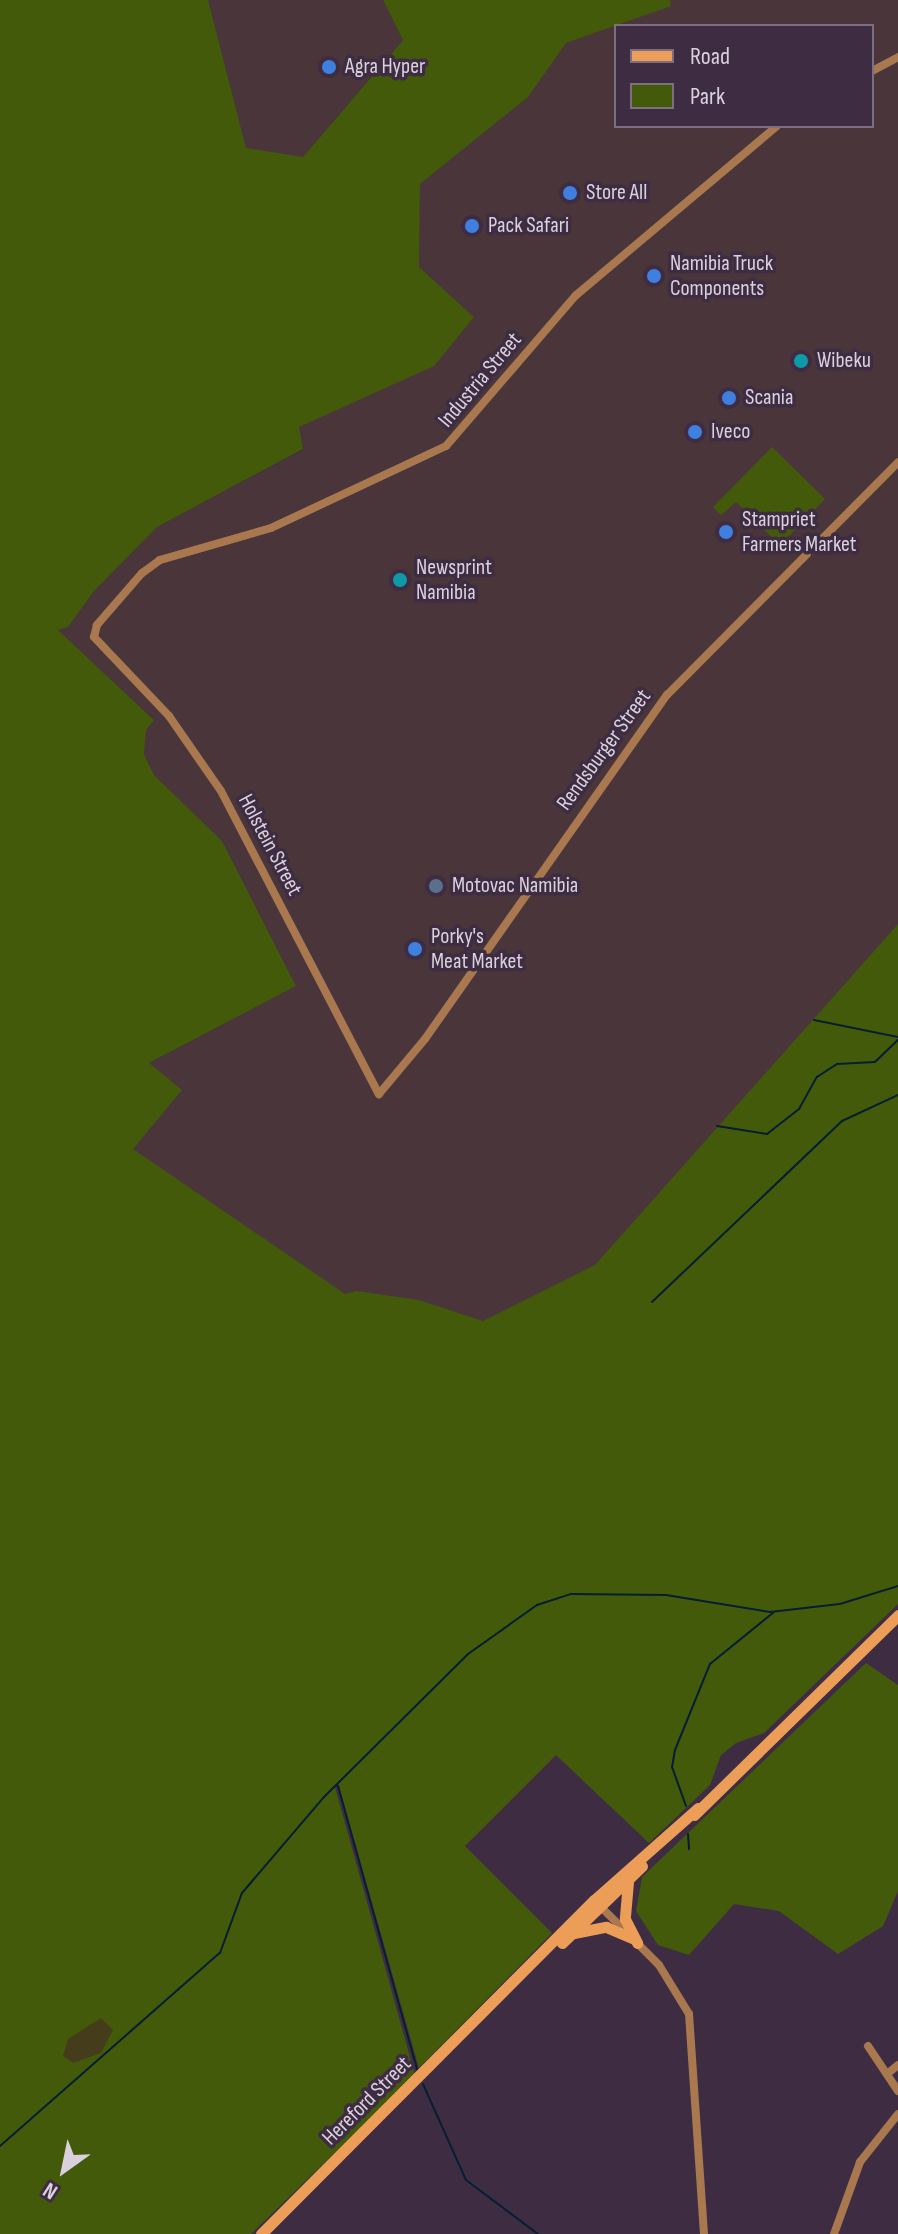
<!DOCTYPE html>
<style>
body{margin:0}
#map{position:relative;width:898px;height:2234px;overflow:hidden;background:#3e2d42;font-family:"Sofia Sans Condensed",sans-serif}
div>[style]{position:absolute}
.industrial>*{inset:0;background:#4a363a}
.green>*{inset:0;background:#445a0b}
.sand>*{inset:0;background:#443c1b}
.stream>*{height:2px;margin:-1px;padding:0 1px;transform-origin:1px;border-radius:1px;background:#061d33}
.street>*{height:8px;margin:-4px;padding:0 4px;transform-origin:4px;border-radius:4px;background:#a9784f}
.secondary>*{height:11px;margin:-5.5px;padding:0 5.5px;transform-origin:5.5px;border-radius:5.5px;background:#ec9d58}
.dots>*{width:22px;height:22px;translate:-50% -50%;box-sizing:border-box;border:4px solid #3e2d42;border-radius:50%}
span{translate:-50% -50%;white-space:nowrap;text-align:center;line-height:1.15;-webkit-text-stroke:7px #3e2d42;paint-order:stroke}
.poi-label{font-size:22px;color:#dbd1de}
.left{translate:0 -50%;text-align:left}
.street-label{font-size:22px;color:#dbd1de}
.legend{position:absolute;left:614px;top:24px;width:260px;height:104px;box-sizing:border-box;background:#3e2d42;border:2px solid #7d6f80;margin:0;padding:10px 14px;list-style:none;font-size:24px;color:#dbd1de}
.legend li{display:flex;align-items:center;gap:16px;height:40px}
.legend b{width:40px;border:2px solid #7d6f80}
.north{position:absolute;left:24px;top:2130px;width:80px;height:80px;-webkit-text-stroke:6px #3e2d42;paint-order:stroke;rotate:213deg;font-size:22px;font-weight:700;line-height:32px;text-align:center;color:#dbd1de}
.north::after{content:'';display:block;margin:auto;width:28px;height:36px;background:#dbd1de;clip-path:polygon(50% 0,100% 100%,50% 72%,0 100%)}
</style>
<div id="map">
<div class="industrial">
<div style="clip-path:polygon(208px 0,383px 0,403px 39px,303px 157px,246px 149px)"></div>
<div style="clip-path:polygon(evenodd,670px 0,898px 0,898px 924px,595px 1265px,483px 1321px,419px 1300px,345px 1295px,132px 1149px,181px 1090px,148px 1064px,296px 986px,222px 841px,154px 775px,144px 754px,146px 730px,154px 719px,58px 630px,68px 627px,94px 591px,157px 527px,303px 450px,298px 427px,434px 365px,474px 317px,419px 267px,420px 184px,528px 97px,566px 43px,670px 6px,670px 0,616px 26px,872px 26px,872px 126px,616px 126px,616px 26px)"></div>
</div>
<div class="green">
<div style="clip-path:polygon(0 0,208px 0,246px 148px,303px 157px,403px 40px,383px 0,670px 0,671px 6px,566px 43px,528px 97px,420px 184px,419px 267px,474px 317px,434px 366px,299px 427px,303px 449px,157px 527px,94px 591px,68px 627px,58px 630px,154px 720px,146px 730px,144px 754px,154px 775px,222px 841px,296px 986px,149px 1063px,182px 1090px,133px 1149px,345px 1294px,356px 1291px,419px 1300px,483px 1321px,595px 1265px,898px 924px,898px 1604px,764px 1733px,736px 1743px,721px 1755px,710px 1785px,649px 1843px,556px 1755px,465px 1846px,552px 1933px,419px 2068px,338px 1783px,335px 1787px,415px 2075px,251px 2234px,0 2234px)"></div>
<div style="clip-path:polygon(772px 447px,825px 499px,780px 545px,736px 502px,721px 515px,713px 507px)"></div>
<div style="clip-path:polygon(866px 1663px,898px 1685px,898px 1891px,883px 1926px,838px 1954px,779px 1911px,734px 1904px,689px 1955px,658px 1945px,636px 1911px,642px 1877px)"></div>
</div>
<div class="sand">
<div style="clip-path:polygon(101px 2018px,113px 2030px,101px 2053px,73px 2063px,63px 2056px,68px 2039px)"></div>
</div>
<div class="stream">
<div style="left:814px;top:1020px;width:86px;rotate:11.4deg"></div>
<div style="left:717px;top:1126px;width:51px;rotate:9.1deg"></div>
<div style="left:767px;top:1134px;width:41px;rotate:-38deg"></div>
<div style="left:799px;top:1109px;width:37px;rotate:-61deg"></div>
<div style="left:817px;top:1077px;width:24px;rotate:-33deg"></div>
<div style="left:837px;top:1064px;width:38px;rotate:-3deg"></div>
<div style="left:875px;top:1062px;width:32px;rotate:-44deg"></div>
<div style="left:652px;top:1302px;width:262px;rotate:-43.6deg"></div>
<div style="left:842px;top:1121px;width:62px;rotate:-24.9deg"></div>
<div style="left:338px;top:1786px;width:294px;rotate:74.4deg"></div>
<div style="left:686px;top:1806px;width:41px;rotate:-109.7deg"></div>
<div style="left:672px;top:1767px;width:17px;rotate:-80deg"></div>
<div style="left:675px;top:1750px;width:93px;rotate:-67.9deg"></div>
<div style="left:710px;top:1664px;width:82px;rotate:-39.1deg"></div>
<div style="left:688px;top:1834px;width:15px;rotate:86deg"></div>
<div style="left:423px;top:2084px;width:105px;rotate:65.9deg"></div>
<div style="left:466px;top:2180px;width:90px;rotate:36.9deg"></div>
<div style="left:0;top:2146px;width:293px;rotate:-41.3deg"></div>
<div style="left:220px;top:1953px;width:64px;rotate:-69.9deg"></div>
<div style="left:242px;top:1893px;width:126px;rotate:-49.5deg"></div>
<div style="left:324px;top:1797px;width:203px;rotate:-44.8deg"></div>
<div style="left:468px;top:1654px;width:85px;rotate:-35.4deg"></div>
<div style="left:537px;top:1605px;width:36px;rotate:-18deg"></div>
<div style="left:571px;top:1594px;width:95px;rotate:0.6deg"></div>
<div style="left:666px;top:1595px;width:105px;rotate:9.3deg"></div>
<div style="left:770px;top:1612px;width:70px;rotate:-6.5deg"></div>
<div style="left:840px;top:1604px;width:61px;rotate:-17.2deg"></div>
</div>
<div class="street">
<div style="left:872px;top:71px;width:30px;rotate:-28deg"></div>
<div style="left:777px;top:126px;width:263px;rotate:139.9deg"></div>
<div style="left:576px;top:295px;width:199px;rotate:130.7deg"></div>
<div style="left:446px;top:446px;width:193px;rotate:154.9deg"></div>
<div style="left:271px;top:528px;width:116px;rotate:163.9deg"></div>
<div style="left:160px;top:560px;width:22px;rotate:144deg"></div>
<div style="left:142px;top:573px;width:69px;rotate:130.9deg"></div>
<div style="left:97px;top:625px;width:12px;rotate:104deg"></div>
<div style="left:94px;top:637px;width:109px;rotate:46.5deg"></div>
<div style="left:169px;top:716px;width:91px;rotate:55.3deg"></div>
<div style="left:221px;top:791px;width:342px;rotate:62.5deg"></div>
<div style="left:379px;top:1094px;width:72px;rotate:-50.1deg"></div>
<div style="left:425px;top:1039px;width:421px;rotate:-54.9deg"></div>
<div style="left:667px;top:695px;width:328px;rotate:-45.2deg"></div>
<div style="left:596px;top:1902px;width:89px;rotate:45deg"></div>
<div style="left:659px;top:1965px;width:57px;rotate:58.5deg"></div>
<div style="left:689px;top:2014px;width:221px;rotate:86.1deg"></div>
<div style="left:868px;top:2046px;width:54px;rotate:56.3deg"></div>
<div style="left:887px;top:2074px;width:14px;rotate:-39deg"></div>
<div style="left:834px;top:2234px;width:77px;rotate:-70.1deg"></div>
<div style="left:860px;top:2162px;width:61px;rotate:-51.6deg"></div>
</div>
<div class="secondary">
<div style="left:694px;top:1815px;width:286px;rotate:-44.4deg"></div>
<div style="left:628px;top:1882px;width:37px;rotate:95deg"></div>
<div style="left:625px;top:1919px;width:27px;rotate:63deg"></div>
<div style="left:574px;top:1933px;width:33px;rotate:-11deg"></div>
<div style="left:606px;top:1927px;width:30px;rotate:23deg"></div>
<div style="left:562px;top:1943px;width:111px;rotate:-43.9deg"></div>
<div style="left:261px;top:2234px;width:472px;rotate:-45.1deg"></div>
<div style="left:594px;top:1900px;width:139px;rotate:-41.5deg"></div>
</div>
<div class="dots">
<div style="left:329px;top:67px;background:#3f7fe0"></div>
<div style="left:570px;top:193px;background:#3f7fe0"></div>
<div style="left:472px;top:226px;background:#3f7fe0"></div>
<div style="left:654px;top:276px;background:#3f7fe0"></div>
<div style="left:801px;top:361px;background:#0f9aa8"></div>
<div style="left:729px;top:398px;background:#3f7fe0"></div>
<div style="left:695px;top:432px;background:#3f7fe0"></div>
<div style="left:726px;top:532px;background:#3f7fe0"></div>
<div style="left:400px;top:580px;background:#0f9aa8"></div>
<div style="left:436px;top:886px;background:#5c6f8a"></div>
<div style="left:415px;top:949px;background:#3f7fe0"></div>
</div>
<div class="poi-label">
<span class="left" style="left:345px;top:67px">Agra Hyper</span>
<span class="left" style="left:586px;top:193px">Store All</span>
<span class="left" style="left:488px;top:226px">Pack Safari</span>
<span class="left" style="left:670px;top:276px">Namibia Truck<br>Components</span>
<span class="left" style="left:817px;top:361px">Wibeku</span>
<span class="left" style="left:745px;top:398px">Scania</span>
<span class="left" style="left:711px;top:432px">Iveco</span>
<span class="left" style="left:742px;top:532px">Stampriet<br>Farmers Market</span>
<span class="left" style="left:416px;top:580px">Newsprint<br>Namibia</span>
<span class="left" style="left:452px;top:886px">Motovac Namibia</span>
<span class="left" style="left:431px;top:949px">Porky's<br>Meat Market</span>
</div>
<div class="street-label">
<span style="left:480px;top:380px;rotate:-50deg">Industria Street</span>
<span style="left:604px;top:750px;rotate:-54deg">Rendsburger Street</span>
<span style="left:270px;top:845px;rotate:62deg">Holstein Street</span>
<span style="left:367px;top:2101px;rotate:-45deg">Hereford Street</span>
</div>
<ul class="legend">
<li><b style="height:10px;background:#ec9d58"></b>Road</li>
<li><b style="height:22px;background:#445a0b"></b>Park</li>
</ul>
<div class="north">N</div>
</div>
